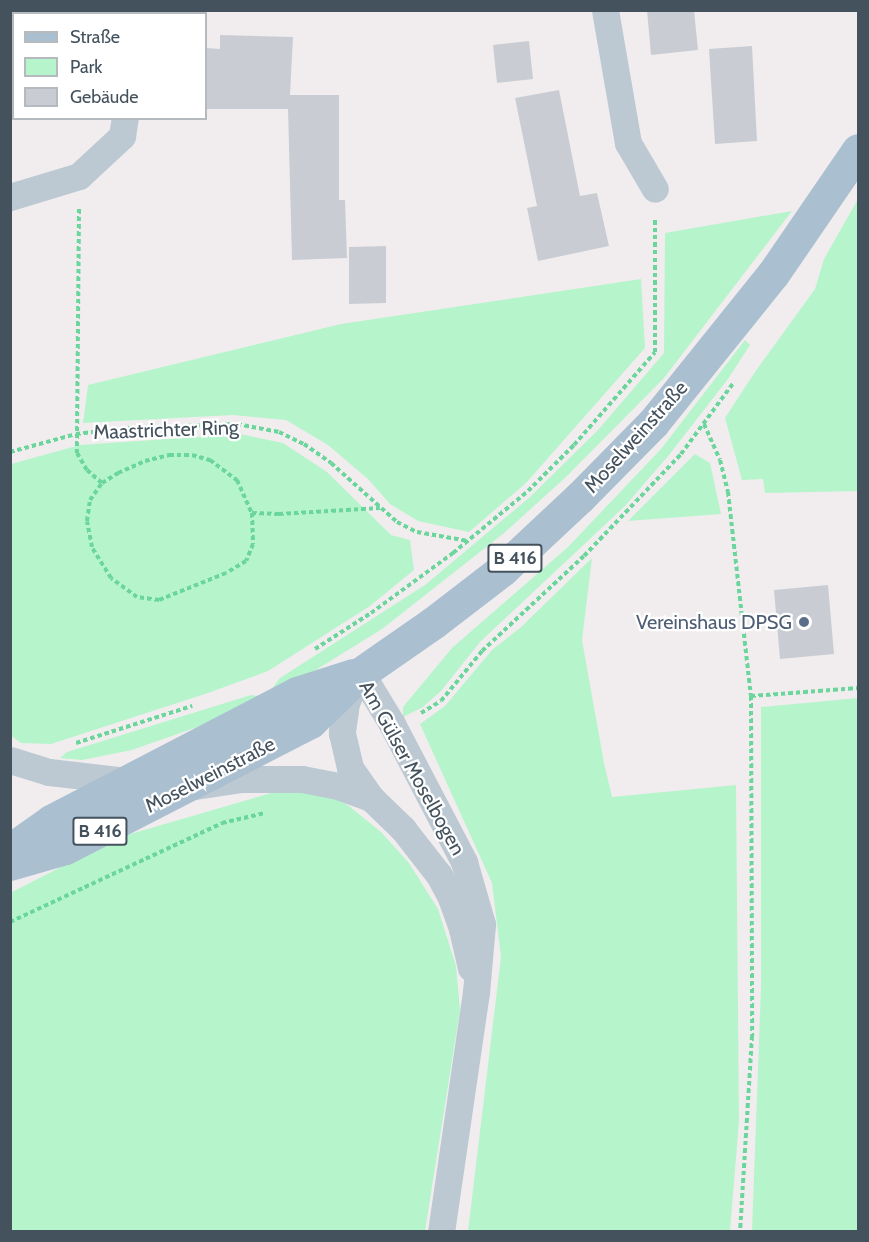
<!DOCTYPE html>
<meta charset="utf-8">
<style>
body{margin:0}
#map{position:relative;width:869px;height:1242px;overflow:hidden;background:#f1edee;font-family:Cabin,sans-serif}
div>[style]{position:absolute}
.green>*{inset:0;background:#b6f4cc}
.building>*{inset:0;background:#c9cdd3}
.path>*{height:4px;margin-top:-2px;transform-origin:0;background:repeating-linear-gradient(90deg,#6ad69c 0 4.5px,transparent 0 7.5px)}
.minor>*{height:27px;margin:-13.5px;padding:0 13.5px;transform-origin:13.5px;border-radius:13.5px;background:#bcc9d2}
.primary>*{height:33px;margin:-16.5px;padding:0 16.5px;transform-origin:16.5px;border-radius:16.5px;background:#aabfd0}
.dots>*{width:16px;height:16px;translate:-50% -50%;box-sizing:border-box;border:3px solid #fff;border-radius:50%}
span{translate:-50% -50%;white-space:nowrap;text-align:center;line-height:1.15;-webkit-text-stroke:4.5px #fff;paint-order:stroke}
.shield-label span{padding:2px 4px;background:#fff;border:2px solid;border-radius:4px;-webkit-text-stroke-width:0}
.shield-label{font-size:18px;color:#44525d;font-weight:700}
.street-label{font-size:20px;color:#44525d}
.service-label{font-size:20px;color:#4e5e75}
.right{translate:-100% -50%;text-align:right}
.frame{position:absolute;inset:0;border:12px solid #44525d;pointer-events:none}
.legend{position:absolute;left:12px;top:12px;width:195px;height:108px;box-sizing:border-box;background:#fff;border:2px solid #b4babe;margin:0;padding:8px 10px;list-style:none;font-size:18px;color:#44525d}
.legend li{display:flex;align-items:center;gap:12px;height:30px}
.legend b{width:30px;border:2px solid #b4babe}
</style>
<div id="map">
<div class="green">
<div style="clip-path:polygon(858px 199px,858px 491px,765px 493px,763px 479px,742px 480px,725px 418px,755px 372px,815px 289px,824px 259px)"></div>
<div style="clip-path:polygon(792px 211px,664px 378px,566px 477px,504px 533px,382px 629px,290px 686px,276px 691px,273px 687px,280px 678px,425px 585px,530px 497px,598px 430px,664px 353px,665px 233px)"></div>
<div style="clip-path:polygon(641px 279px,645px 348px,526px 483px,469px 532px,418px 521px,390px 504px,368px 479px,328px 445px,286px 420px,233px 415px,83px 423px,88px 385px,341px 324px)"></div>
<div style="clip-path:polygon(745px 340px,750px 345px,728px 379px,669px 455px,625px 506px,480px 642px,441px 691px,423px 707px,403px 717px,403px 707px,452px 648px,568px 547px,661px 449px)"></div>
<div style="clip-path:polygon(240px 434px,283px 443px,327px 472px,391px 535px,410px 540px,414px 570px,370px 606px,268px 671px,208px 693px,51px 744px,21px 743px,10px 735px,11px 464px,80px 445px)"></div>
<div style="clip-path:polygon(695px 454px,710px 463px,721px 514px,628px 521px)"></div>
<div style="clip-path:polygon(592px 558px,582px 640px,604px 763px,612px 797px,736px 785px,739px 1121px,730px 1231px,468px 1231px,501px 957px,492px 883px,420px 724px,445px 706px,492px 650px,520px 628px)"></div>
<div style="clip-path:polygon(251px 695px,259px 696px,220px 719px,132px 750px,82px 760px,60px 758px,67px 752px)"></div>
<div style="clip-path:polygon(858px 698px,858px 1231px,752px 1231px,761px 988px,761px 707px)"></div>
<div style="clip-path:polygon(278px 791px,312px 792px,334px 797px,349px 806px,381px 832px,409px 863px,438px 909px,456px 966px,460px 1010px,425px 1231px,11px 1232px,10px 893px,120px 837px)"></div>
</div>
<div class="building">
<div style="clip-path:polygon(647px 10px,694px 10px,698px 50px,651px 55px)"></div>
<div style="clip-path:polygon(220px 35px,293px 37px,290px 95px,339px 95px,339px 200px,345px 200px,347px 258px,292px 260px,288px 109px,206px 109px,206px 48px,220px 49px)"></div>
<div style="clip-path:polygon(529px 41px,533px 79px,497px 83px,493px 45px)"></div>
<div style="clip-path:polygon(752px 46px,757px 141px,715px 144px,709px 49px)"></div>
<div style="clip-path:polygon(559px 90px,580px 196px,597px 193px,609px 246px,538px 261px,527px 208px,537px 206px,515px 98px)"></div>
<div style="clip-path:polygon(386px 246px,386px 303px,349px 304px,349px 247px)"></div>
<div style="clip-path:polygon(828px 585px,834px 654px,780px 659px,774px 590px)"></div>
</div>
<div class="path">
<div style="left:79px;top:209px;width:244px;rotate:90.5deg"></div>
<div style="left:77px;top:453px;width:20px;rotate:60deg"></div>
<div style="left:87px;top:470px;width:20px;rotate:41deg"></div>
<div style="left:704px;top:424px;width:39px;rotate:66deg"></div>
<div style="left:720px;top:460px;width:33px;rotate:76deg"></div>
<div style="left:728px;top:492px;width:205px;rotate:83.6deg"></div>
<div style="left:751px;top:696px;width:340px;rotate:89.8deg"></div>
<div style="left:752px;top:1036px;width:196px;rotate:93.5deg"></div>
<div style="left:10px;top:452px;width:68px;rotate:-15.3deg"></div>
<div style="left:76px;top:434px;width:52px;rotate:-6.6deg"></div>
<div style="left:128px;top:428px;width:109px;rotate:-2.1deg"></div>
<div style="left:237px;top:424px;width:43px;rotate:10.8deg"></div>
<div style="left:279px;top:432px;width:28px;rotate:26deg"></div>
<div style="left:304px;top:444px;width:33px;rotate:35deg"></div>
<div style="left:331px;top:463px;width:89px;rotate:41.8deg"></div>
<div style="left:397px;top:522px;width:22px;rotate:27deg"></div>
<div style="left:417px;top:532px;width:52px;rotate:10deg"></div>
<div style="left:169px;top:455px;width:23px"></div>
<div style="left:192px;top:455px;width:19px;rotate:16deg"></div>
<div style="left:210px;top:460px;width:34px;rotate:37deg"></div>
<div style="left:237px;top:480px;width:36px;rotate:66deg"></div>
<div style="left:252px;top:513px;width:31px;rotate:88deg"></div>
<div style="left:253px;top:544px;width:18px;rotate:112deg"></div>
<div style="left:246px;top:561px;width:23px;rotate:149deg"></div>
<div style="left:226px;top:573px;width:72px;rotate:158.1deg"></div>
<div style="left:159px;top:600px;width:22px;rotate:-172deg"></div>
<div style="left:137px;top:597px;width:32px;rotate:-144deg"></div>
<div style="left:111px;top:578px;width:36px;rotate:-122deg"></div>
<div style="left:92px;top:547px;width:26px;rotate:-101deg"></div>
<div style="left:87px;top:521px;width:21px;rotate:-82deg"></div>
<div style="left:90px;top:500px;width:21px;rotate:-55deg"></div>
<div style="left:102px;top:483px;width:19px;rotate:-32deg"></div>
<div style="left:118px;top:473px;width:30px;rotate:-24deg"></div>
<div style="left:145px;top:461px;width:25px;rotate:-14deg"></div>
<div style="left:252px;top:513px;width:27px;rotate:2deg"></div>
<div style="left:279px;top:514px;width:101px;rotate:-3.4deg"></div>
<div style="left:315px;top:649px;width:67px;rotate:-32.7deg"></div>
<div style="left:371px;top:613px;width:102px;rotate:-36.2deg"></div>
<div style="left:453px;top:553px;width:97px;rotate:-39.6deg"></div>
<div style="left:528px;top:491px;width:65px;rotate:-45deg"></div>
<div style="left:574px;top:445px;width:123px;rotate:-48.9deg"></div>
<div style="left:655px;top:352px;width:133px;rotate:-90deg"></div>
<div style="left:751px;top:696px;width:107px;rotate:-4.3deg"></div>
<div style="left:421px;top:713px;width:23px;rotate:-31deg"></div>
<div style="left:441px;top:701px;width:65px;rotate:-50.6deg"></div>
<div style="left:482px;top:651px;width:139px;rotate:-43deg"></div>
<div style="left:584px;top:556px;width:141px;rotate:-46.4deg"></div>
<div style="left:681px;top:454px;width:89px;rotate:-53.6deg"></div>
<div style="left:76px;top:743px;width:122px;rotate:-17.7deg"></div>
<div style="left:10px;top:922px;width:234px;rotate:-25deg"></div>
<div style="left:222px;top:823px;width:44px;rotate:-13.1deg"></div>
</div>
<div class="minor">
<div style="left:605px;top:10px;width:135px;rotate:80.2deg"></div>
<div style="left:628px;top:143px;width:53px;rotate:59.6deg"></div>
<div style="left:139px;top:14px;width:4px;rotate:-90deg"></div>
<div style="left:10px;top:197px;width:72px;rotate:-16.9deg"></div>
<div style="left:79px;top:176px;width:59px;rotate:-42.9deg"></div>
<div style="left:122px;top:136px;width:18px;rotate:-81deg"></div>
<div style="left:361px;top:673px;width:60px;rotate:58.7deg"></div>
<div style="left:392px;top:724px;width:156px;rotate:62.4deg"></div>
<div style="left:464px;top:862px;width:65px;rotate:73.8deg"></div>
<div style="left:482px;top:924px;width:68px;rotate:95deg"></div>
<div style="left:476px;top:992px;width:243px;rotate:98.3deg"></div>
<div style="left:358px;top:677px;width:29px;rotate:115deg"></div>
<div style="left:346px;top:703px;width:30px;rotate:98deg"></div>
<div style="left:342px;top:733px;width:36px;rotate:77deg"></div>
<div style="left:350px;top:768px;width:37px;rotate:55deg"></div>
<div style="left:371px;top:798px;width:45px;rotate:44.1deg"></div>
<div style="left:403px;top:829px;width:58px;rotate:52deg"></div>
<div style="left:439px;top:875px;width:26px;rotate:62deg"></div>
<div style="left:451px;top:898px;width:33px;rotate:70deg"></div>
<div style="left:462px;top:929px;width:40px;rotate:77deg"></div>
<div style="left:10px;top:760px;width:41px;rotate:17.1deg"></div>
<div style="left:49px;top:772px;width:80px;rotate:6.5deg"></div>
<div style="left:195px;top:786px;width:47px;rotate:-8.7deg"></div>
<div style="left:241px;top:779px;width:61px"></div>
<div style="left:302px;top:779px;width:37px;rotate:11deg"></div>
<div style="left:338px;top:786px;width:35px;rotate:20deg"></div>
</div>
<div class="primary">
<div style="left:10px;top:850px;width:50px;rotate:-35.3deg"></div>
<div style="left:51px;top:821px;width:277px;rotate:-27.5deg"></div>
<div style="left:297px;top:693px;width:59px;rotate:-17.8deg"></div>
<div style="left:10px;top:864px;width:57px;rotate:-16.2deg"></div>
<div style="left:65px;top:848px;width:276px;rotate:-27.2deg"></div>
<div style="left:310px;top:722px;width:71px;rotate:-43.9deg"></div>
<div style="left:361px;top:673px;width:88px;rotate:-34.8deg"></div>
<div style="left:433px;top:623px;width:88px;rotate:-37.6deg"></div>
<div style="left:503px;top:569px;width:105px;rotate:-43.1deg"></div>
<div style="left:580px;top:497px;width:104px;rotate:-45.4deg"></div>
<div style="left:653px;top:423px;width:191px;rotate:-51.2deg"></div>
<div style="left:773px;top:274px;width:150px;rotate:-55.6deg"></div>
</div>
<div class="dots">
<div style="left:804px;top:622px;background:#5c6f8a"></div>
</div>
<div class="shield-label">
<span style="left:515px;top:558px">B 416</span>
<span style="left:100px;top:831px">B 416</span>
</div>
<div class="street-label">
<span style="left:166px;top:430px;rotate:-2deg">Maastrichter Ring</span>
<span style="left:636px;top:437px;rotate:-48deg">Moselweinstraße</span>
<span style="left:412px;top:768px;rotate:61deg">Am Gülser Moselbogen</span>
<span style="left:210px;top:775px;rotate:-27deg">Moselweinstraße</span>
</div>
<div class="service-label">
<span class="right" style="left:792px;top:622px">Vereinshaus DPSG</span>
</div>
<div class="frame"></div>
<ul class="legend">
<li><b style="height:8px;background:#aabfd0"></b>Straße</li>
<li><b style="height:16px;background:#b6f4cc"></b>Park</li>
<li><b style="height:16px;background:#c9cdd3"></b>Gebäude</li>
</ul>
</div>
